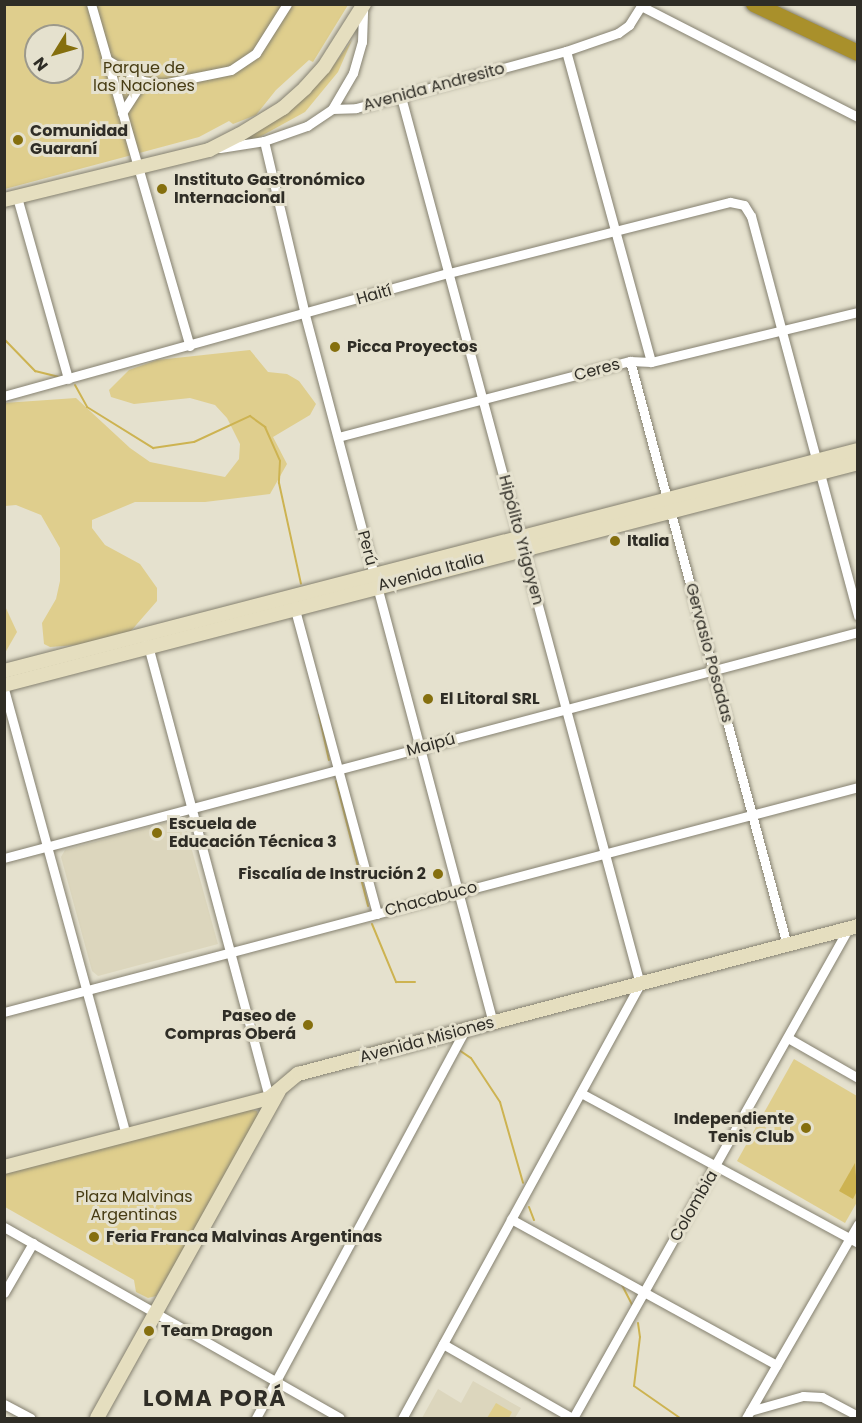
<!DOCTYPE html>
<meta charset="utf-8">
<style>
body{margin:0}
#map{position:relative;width:862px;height:1423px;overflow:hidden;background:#e5e1ce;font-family:Poppins,sans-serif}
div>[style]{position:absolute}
.built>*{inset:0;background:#dcd6bd}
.green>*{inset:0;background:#dfce8d}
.water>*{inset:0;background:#cdb351}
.stream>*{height:2px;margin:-1px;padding:0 1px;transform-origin:1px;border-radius:1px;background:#cdb351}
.roads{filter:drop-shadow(0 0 2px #858170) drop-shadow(0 0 2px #858170)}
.street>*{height:9px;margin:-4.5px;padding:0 4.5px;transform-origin:4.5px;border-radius:4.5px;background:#fff}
.secondary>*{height:14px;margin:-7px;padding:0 7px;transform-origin:7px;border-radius:7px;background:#e5debf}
.highway>*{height:16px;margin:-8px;padding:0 8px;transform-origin:8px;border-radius:8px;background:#a9902b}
.dots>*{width:16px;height:16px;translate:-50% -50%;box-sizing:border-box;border:3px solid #e5e1ce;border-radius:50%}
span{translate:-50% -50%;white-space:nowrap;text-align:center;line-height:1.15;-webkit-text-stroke:6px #e5e1ce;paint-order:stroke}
.park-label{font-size:16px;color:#473c13}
.street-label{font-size:16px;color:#2f2d26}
.poi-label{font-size:16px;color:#2f2d26;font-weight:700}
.left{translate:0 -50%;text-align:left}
.right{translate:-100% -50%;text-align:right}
.district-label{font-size:22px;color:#2f2d26;font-weight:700;letter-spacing:1.5px}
.frame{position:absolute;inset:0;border:6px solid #2f2d26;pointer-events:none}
.north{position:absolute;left:24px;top:24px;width:60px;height:60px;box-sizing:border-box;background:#e5e1ce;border:2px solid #9c998b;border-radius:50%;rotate:233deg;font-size:16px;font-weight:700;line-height:24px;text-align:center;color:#2f2d26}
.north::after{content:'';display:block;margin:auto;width:21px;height:27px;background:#856f0e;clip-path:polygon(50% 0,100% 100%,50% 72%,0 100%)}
</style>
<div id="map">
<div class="built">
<div style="clip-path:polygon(183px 818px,218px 944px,98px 976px,92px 971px,61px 857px,65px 850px)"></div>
<div style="clip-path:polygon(473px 1381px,521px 1408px,515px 1418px,422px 1418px,438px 1389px,461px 1403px)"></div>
</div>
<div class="green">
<div style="clip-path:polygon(evenodd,5px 5px,348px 5px,313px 62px,309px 60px,276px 90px,256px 115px,233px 124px,229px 121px,199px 137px,5px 189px,5px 5px,36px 36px,72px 36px,72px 72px,36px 72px,36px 36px)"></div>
<div style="clip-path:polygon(352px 40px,338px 72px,305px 112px,243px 146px,243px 141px,292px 108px,331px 69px)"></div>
<div style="clip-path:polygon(250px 350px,268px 372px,287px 374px,299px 381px,316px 404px,310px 415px,273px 437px,287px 464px,270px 494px,205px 502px,135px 502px,92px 520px,92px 528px,105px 545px,140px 564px,157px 588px,157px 601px,130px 632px,90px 644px,50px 647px,44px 644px,42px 623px,56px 599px,60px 581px,60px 548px,41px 515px,16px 505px,5px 506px,4px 403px,76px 398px,130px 448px,150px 462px,225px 477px,239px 459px,240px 444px,227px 418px,215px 405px,190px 398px,134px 404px,111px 397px,109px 390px,129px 370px,157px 360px)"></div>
<div style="clip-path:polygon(4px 604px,17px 632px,5px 653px,4px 653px)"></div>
<div style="clip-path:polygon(794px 1059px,857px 1096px,857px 1202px,845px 1223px,737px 1161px)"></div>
<div style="clip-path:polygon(248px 1109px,257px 1111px,260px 1121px,156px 1296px,148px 1298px,136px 1292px,134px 1280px,5px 1207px,5px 1174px)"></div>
<div style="clip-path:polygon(496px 1403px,512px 1412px,509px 1418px,487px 1418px)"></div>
</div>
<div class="water">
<div style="clip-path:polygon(855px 1163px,857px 1191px,853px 1199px,839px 1191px)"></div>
</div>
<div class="stream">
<div style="left:4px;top:339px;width:45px;rotate:45.9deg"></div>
<div style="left:35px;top:371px;width:25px;rotate:14deg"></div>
<div style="left:75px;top:385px;width:25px;rotate:61deg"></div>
<div style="left:87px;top:407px;width:78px;rotate:31.8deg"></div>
<div style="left:153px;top:448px;width:41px;rotate:-8.3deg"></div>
<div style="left:194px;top:442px;width:62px;rotate:-24.9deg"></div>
<div style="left:250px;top:416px;width:19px;rotate:36deg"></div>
<div style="left:265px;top:427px;width:37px;rotate:66deg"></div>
<div style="left:280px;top:461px;width:22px;rotate:93deg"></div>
<div style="left:279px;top:483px;width:103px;rotate:77.7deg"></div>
<div style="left:319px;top:715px;width:46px;rotate:77.5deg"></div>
<div style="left:336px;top:781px;width:129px;rotate:75.6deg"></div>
<div style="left:372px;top:924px;width:63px;rotate:67.5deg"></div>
<div style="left:396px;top:982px;width:19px"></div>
<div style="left:459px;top:1050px;width:14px;rotate:34deg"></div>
<div style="left:471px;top:1058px;width:53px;rotate:56.6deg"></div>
<div style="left:500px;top:1102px;width:84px;rotate:74.1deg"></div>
<div style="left:529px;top:1207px;width:14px;rotate:69deg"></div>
<div style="left:622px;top:1285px;width:22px;rotate:63deg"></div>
<div style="left:638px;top:1323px;width:14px;rotate:82deg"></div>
<div style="left:640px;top:1337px;width:49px;rotate:97deg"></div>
<div style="left:634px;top:1386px;width:56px;rotate:34.8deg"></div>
</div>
<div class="roads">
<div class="street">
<div style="left:91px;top:4px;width:356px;rotate:73.9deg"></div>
<div style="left:641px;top:6px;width:244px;rotate:27.1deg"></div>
<div style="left:566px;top:51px;width:322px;rotate:74.7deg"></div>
<div style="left:106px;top:59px;width:43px;rotate:30.7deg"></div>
<div style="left:143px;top:81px;width:19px;rotate:9deg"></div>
<div style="left:162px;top:84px;width:70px;rotate:-11.5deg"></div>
<div style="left:231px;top:70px;width:30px;rotate:-34deg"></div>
<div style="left:256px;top:53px;width:58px;rotate:-57.7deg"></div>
<div style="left:401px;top:97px;width:919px;rotate:74.92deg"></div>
<div style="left:640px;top:984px;width:495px;rotate:118.7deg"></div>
<div style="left:332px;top:109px;width:24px;rotate:-2deg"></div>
<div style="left:356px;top:108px;width:218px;rotate:-15.2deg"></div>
<div style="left:566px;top:51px;width:55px;rotate:-19.1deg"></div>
<div style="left:618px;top:33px;width:14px;rotate:-36deg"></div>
<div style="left:629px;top:25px;width:25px;rotate:-58deg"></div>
<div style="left:122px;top:113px;width:38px;rotate:-57deg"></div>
<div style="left:264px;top:141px;width:179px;rotate:76.7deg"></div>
<div style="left:305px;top:315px;width:733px;rotate:75.13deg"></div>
<div style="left:220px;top:148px;width:45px;rotate:-9deg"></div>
<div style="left:264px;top:141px;width:46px;rotate:-19.2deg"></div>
<div style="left:307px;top:126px;width:30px;rotate:-34deg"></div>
<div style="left:332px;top:109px;width:42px;rotate:-59.7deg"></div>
<div style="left:353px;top:73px;width:32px;rotate:-74deg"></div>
<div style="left:362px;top:42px;width:34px;rotate:-88deg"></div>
<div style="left:17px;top:197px;width:189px;rotate:74.3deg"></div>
<div style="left:630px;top:361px;width:605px;rotate:74.95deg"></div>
<div style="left:4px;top:396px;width:462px;rotate:-15.5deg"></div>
<div style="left:449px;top:273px;width:290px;rotate:-14.2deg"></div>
<div style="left:730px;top:202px;width:14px;rotate:12deg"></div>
<div style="left:744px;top:205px;width:13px;rotate:58deg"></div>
<div style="left:751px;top:216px;width:414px;rotate:75deg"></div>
<div style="left:338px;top:437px;width:302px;rotate:-14.6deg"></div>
<div style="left:630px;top:361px;width:21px;rotate:3deg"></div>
<div style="left:651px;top:362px;width:213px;rotate:-13.6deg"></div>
<div style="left:294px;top:606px;width:319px;rotate:74.9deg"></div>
<div style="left:147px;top:642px;width:475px;rotate:75deg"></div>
<div style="left:4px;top:689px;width:462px;rotate:74.7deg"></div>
<div style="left:4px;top:858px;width:883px;rotate:-14.82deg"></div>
<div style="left:4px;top:1012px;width:883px;rotate:-14.76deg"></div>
<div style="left:788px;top:1038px;width:81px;rotate:29.7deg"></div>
<div style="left:581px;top:1093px;width:315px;rotate:28.4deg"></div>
<div style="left:511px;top:1219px;width:303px;rotate:28.8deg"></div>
<div style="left:4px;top:1227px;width:386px;rotate:29.6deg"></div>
<div style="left:4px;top:1293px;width:58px;rotate:-59.9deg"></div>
<div style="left:443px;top:1344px;width:149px;rotate:29.8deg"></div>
<div style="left:4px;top:1404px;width:30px;rotate:28deg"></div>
<div style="left:750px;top:1411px;width:55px;rotate:-15.8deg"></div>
<div style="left:803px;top:1396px;width:19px;rotate:3deg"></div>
<div style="left:822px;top:1397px;width:41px;rotate:27.8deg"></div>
<div style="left:256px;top:1418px;width:441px;rotate:-61.7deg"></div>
<div style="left:573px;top:1418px;width:561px;rotate:-60.65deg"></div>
<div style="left:746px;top:1418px;width:224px;rotate:-60deg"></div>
</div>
<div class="secondary">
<div style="left:4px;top:200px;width:211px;rotate:-13.7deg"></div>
<div style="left:209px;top:150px;width:34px;rotate:-27deg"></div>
<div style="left:239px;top:135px;width:52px;rotate:-31.5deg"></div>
<div style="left:283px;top:108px;width:30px;rotate:-42deg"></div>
<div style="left:305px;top:88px;width:28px;rotate:-48deg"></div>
<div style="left:324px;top:67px;width:75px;rotate:-57.6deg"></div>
<div style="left:4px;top:671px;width:882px;rotate:-14.51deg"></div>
<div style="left:4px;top:685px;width:882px;rotate:-14.57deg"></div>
<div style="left:4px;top:1167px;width:274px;rotate:-14.6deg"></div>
<div style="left:269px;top:1098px;width:38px;rotate:-40deg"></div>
<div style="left:298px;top:1074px;width:579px;rotate:-14.8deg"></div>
<div style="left:97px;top:1418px;width:374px;rotate:-60.9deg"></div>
</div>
<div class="highway">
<div style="left:754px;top:4px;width:115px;rotate:25.2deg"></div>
</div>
</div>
<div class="dots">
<div style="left:18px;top:140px;background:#856f0e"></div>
<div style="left:162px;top:189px;background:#856f0e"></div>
<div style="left:335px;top:347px;background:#856f0e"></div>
<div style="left:615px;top:541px;background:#856f0e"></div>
<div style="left:428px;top:699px;background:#856f0e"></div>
<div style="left:157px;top:833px;background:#856f0e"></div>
<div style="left:438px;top:874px;background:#856f0e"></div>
<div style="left:308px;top:1025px;background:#856f0e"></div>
<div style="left:806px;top:1128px;background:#856f0e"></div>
<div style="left:94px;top:1237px;background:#856f0e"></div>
<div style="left:149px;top:1331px;background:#856f0e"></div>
</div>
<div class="park-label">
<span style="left:144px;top:77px">Parque de<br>las Naciones</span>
<span style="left:134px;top:1206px">Plaza Malvinas<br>Argentinas</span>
</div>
<div class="street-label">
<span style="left:434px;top:87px;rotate:-15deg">Avenida Andresito</span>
<span style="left:374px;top:295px;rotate:-16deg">Haití</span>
<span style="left:597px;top:370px;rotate:-15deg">Ceres</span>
<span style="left:521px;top:540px;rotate:75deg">Hipólito Yrigoyen</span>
<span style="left:367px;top:548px;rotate:75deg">Perú</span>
<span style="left:431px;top:572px;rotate:-15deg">Avenida Italia</span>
<span style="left:709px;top:653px;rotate:75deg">Gervasio Posadas</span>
<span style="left:431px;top:745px;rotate:-15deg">Maipú</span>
<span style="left:431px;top:899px;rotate:-15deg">Chacabuco</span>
<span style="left:427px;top:1040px;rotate:-15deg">Avenida Misiones</span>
<span style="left:694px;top:1206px;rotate:-60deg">Colombia</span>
</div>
<div class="poi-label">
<span class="left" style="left:30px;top:140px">Comunidad<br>Guaraní</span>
<span class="left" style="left:174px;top:189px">Instituto Gastronómico<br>Internacional</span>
<span class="left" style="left:347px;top:347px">Picca Proyectos</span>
<span class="left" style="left:627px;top:541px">Italia</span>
<span class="left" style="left:440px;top:699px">El Litoral SRL</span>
<span class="left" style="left:169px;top:833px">Escuela de<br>Educación Técnica 3</span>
<span class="right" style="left:426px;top:874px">Fiscalía de Instrución 2</span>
<span class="right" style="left:296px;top:1025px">Paseo de<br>Compras Oberá</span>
<span class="right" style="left:794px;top:1128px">Independiente<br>Tenis Club</span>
<span class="left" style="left:106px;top:1237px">Feria Franca Malvinas Argentinas</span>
<span class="left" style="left:161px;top:1331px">Team Dragon</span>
</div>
<div class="district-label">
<span style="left:215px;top:1399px">LOMA PORÁ</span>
</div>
<div class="frame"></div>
<div class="north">N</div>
</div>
